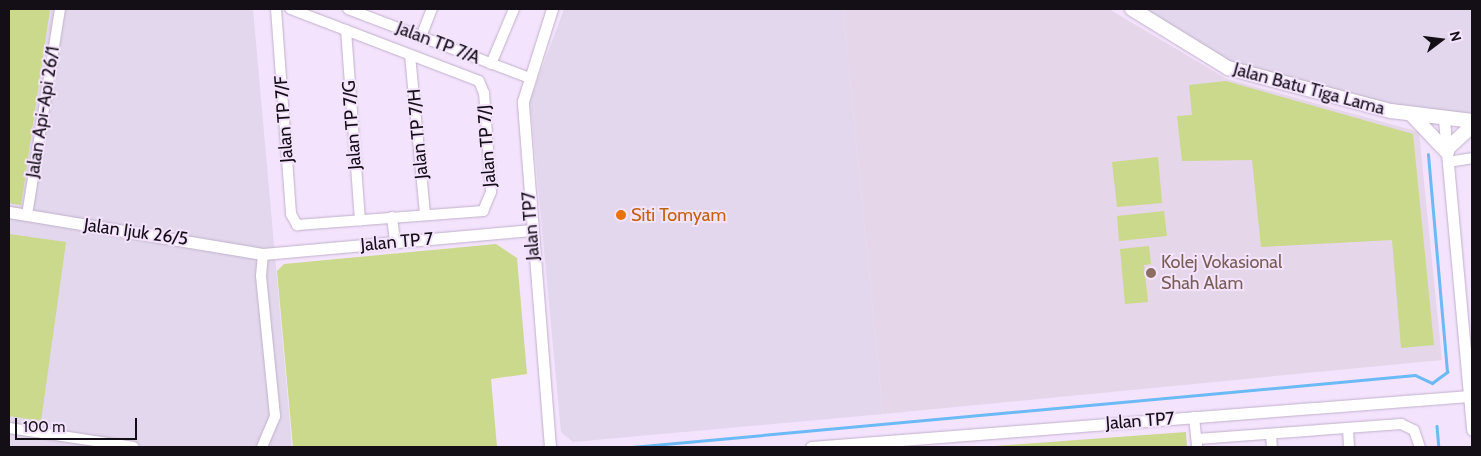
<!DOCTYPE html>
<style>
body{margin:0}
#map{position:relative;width:1481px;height:456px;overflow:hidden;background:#f4e3fd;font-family:Cabin,sans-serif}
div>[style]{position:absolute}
.industrial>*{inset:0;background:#e2d7ec}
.education>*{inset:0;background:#e6d6e9}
.green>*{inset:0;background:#cad98b}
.stream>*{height:2.5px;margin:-1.25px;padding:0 1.25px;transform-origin:1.25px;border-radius:1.25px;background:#6bb9f5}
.roads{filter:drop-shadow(0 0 1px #c1b0ca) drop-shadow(0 0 1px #c1b0ca)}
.minor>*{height:10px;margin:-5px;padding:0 5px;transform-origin:5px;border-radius:5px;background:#fff}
.tertiary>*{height:11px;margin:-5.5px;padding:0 5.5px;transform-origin:5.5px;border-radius:5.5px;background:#fff}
.secondary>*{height:14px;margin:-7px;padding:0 7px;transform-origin:7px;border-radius:7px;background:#fff}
.dots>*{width:14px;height:14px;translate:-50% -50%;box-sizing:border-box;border:2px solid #f4e3fd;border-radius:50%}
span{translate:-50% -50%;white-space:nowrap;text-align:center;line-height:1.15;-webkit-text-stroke:4px #f4e3fd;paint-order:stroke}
.street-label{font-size:18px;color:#140e17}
.food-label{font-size:18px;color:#c56008}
.left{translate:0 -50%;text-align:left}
.education-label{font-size:18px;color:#785e54}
.frame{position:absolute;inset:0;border:10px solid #140e17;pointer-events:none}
.north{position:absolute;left:1416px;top:15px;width:50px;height:50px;-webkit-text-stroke:4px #f4e3fd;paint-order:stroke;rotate:75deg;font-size:14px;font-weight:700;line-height:20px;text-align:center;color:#140e17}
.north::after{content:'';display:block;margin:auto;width:18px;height:22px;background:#140e17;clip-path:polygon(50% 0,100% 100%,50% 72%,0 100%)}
.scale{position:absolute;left:15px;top:418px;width:122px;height:22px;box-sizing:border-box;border:2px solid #140e17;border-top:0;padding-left:6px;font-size:15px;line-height:18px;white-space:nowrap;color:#140e17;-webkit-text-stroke:4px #f4e3fd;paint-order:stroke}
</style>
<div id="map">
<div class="industrial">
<div style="clip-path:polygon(9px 9px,253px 9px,292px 447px,9px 447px)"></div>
<div style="clip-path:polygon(564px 9px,843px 9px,883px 414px,573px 442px,561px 432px,530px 100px)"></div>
<div style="clip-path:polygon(1127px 9px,1472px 9px,1472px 125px,1430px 125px,1226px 71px)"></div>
</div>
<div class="education">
<div style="clip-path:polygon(843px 9px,1109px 9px,1227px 79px,1419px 132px,1442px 360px,883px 414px)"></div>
</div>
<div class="green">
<div style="clip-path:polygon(9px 9px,50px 9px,21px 205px,9px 203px)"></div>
<div style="clip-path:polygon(1226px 81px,1413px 134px,1434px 345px,1401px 348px,1392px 240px,1261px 247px,1252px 160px,1182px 161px,1177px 116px,1192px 115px,1189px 85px)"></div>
<div style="clip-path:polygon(1158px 157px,1162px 203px,1117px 207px,1112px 162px)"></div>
<div style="clip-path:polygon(1164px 211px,1167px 236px,1119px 241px,1117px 216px)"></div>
<div style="clip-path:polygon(9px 234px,66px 242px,41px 421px,9px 416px)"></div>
<div style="clip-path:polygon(496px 244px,517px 258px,527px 374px,491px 379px,497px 447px,293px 447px,277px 271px,284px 264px)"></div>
<div style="clip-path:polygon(1149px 246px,1151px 264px,1144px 265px,1148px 302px,1125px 304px,1120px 249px)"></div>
<div style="clip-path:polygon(1186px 432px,1187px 447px,981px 447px)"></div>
</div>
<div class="stream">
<div style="left:1437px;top:426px;width:21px;rotate:85deg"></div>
<div style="left:632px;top:447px;width:786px;rotate:-5.25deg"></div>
<div style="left:1415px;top:375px;width:19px;rotate:25deg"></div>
<div style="left:1432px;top:383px;width:19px;rotate:-36deg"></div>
<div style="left:1447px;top:372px;width:218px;rotate:-95deg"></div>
</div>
<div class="roads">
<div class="minor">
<div style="left:276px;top:9px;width:206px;rotate:85.8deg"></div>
<div style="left:291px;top:214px;width:13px;rotate:61deg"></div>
<div style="left:297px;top:225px;width:187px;rotate:-4.3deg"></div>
<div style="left:483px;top:211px;width:21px;rotate:-67deg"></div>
<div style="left:491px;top:192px;width:99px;rotate:-94deg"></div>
<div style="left:484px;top:93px;width:13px;rotate:-113deg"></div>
<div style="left:479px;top:81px;width:202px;rotate:-159.1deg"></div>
<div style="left:348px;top:9px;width:191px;rotate:20.8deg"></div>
<div style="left:346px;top:30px;width:191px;rotate:85.8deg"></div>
<div style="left:421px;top:37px;width:30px;rotate:-69deg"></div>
<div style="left:410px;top:55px;width:160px;rotate:84.6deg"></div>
<div style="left:491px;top:64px;width:60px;rotate:-67.3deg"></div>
<div style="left:1448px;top:162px;width:24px;rotate:-9deg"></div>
<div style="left:27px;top:215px;width:209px;rotate:-80.9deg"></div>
<div style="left:392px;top:217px;width:25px;rotate:83deg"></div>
<div style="left:1194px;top:417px;width:30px;rotate:84deg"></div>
<div style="left:9px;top:428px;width:126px;rotate:8.6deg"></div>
<div style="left:1348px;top:428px;width:19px;rotate:87deg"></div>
<div style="left:1271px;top:434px;width:13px;rotate:86deg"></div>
<div style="left:1197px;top:439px;width:205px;rotate:-4.2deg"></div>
<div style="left:1401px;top:424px;width:14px;rotate:25deg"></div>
<div style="left:1414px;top:430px;width:18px;rotate:71deg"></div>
<div style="left:262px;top:447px;width:34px;rotate:-67deg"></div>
<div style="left:275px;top:416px;width:141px;rotate:-95.7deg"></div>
<div style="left:261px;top:276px;width:22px;rotate:-85deg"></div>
</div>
<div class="tertiary">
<div style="left:1444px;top:120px;width:311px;rotate:84.8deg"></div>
<div style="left:9px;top:212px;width:257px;rotate:9.4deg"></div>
<div style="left:263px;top:254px;width:269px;rotate:-5.1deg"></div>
<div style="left:550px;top:447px;width:347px;rotate:-94.5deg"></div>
<div style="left:523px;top:101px;width:96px;rotate:-72.5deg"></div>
<div style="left:811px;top:447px;width:660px;rotate:-4.43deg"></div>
</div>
<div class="secondary">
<div style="left:1132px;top:9px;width:113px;rotate:31.6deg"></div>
<div style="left:1228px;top:68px;width:169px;rotate:14.8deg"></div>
<div style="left:1391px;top:111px;width:82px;rotate:7deg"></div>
<div style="left:1412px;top:115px;width:51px;rotate:46.6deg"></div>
<div style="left:1447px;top:149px;width:34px;rotate:-43deg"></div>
</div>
</div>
<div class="dots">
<div style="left:621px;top:215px;background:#e8710a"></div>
<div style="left:1151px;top:273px;background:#8d6e63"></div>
</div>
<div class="street-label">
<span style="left:438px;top:43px;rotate:21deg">Jalan TP 7/A</span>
<span style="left:1309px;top:89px;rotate:15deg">Jalan Batu Tiga Lama</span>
<span style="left:43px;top:112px;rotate:-81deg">Jalan Api-Api 26/1</span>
<span style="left:284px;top:119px;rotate:-94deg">Jalan TP 7/F</span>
<span style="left:352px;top:125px;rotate:-94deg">Jalan TP 7/G</span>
<span style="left:418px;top:134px;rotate:-95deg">Jalan TP 7/H</span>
<span style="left:487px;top:146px;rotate:-94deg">Jalan TP 7/J</span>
<span style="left:531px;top:226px;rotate:-94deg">Jalan TP7</span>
<span style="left:136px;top:232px;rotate:8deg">Jalan Ijuk 26/5</span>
<span style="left:397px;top:242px;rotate:-5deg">Jalan TP 7</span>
<span style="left:1140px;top:421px;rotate:-4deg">Jalan TP7</span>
</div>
<div class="food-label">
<span class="left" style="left:631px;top:215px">Siti Tomyam</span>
</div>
<div class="education-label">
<span class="left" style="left:1161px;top:273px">Kolej Vokasional<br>Shah Alam</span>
</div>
<div class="frame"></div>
<div class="north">N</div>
<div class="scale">100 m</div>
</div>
